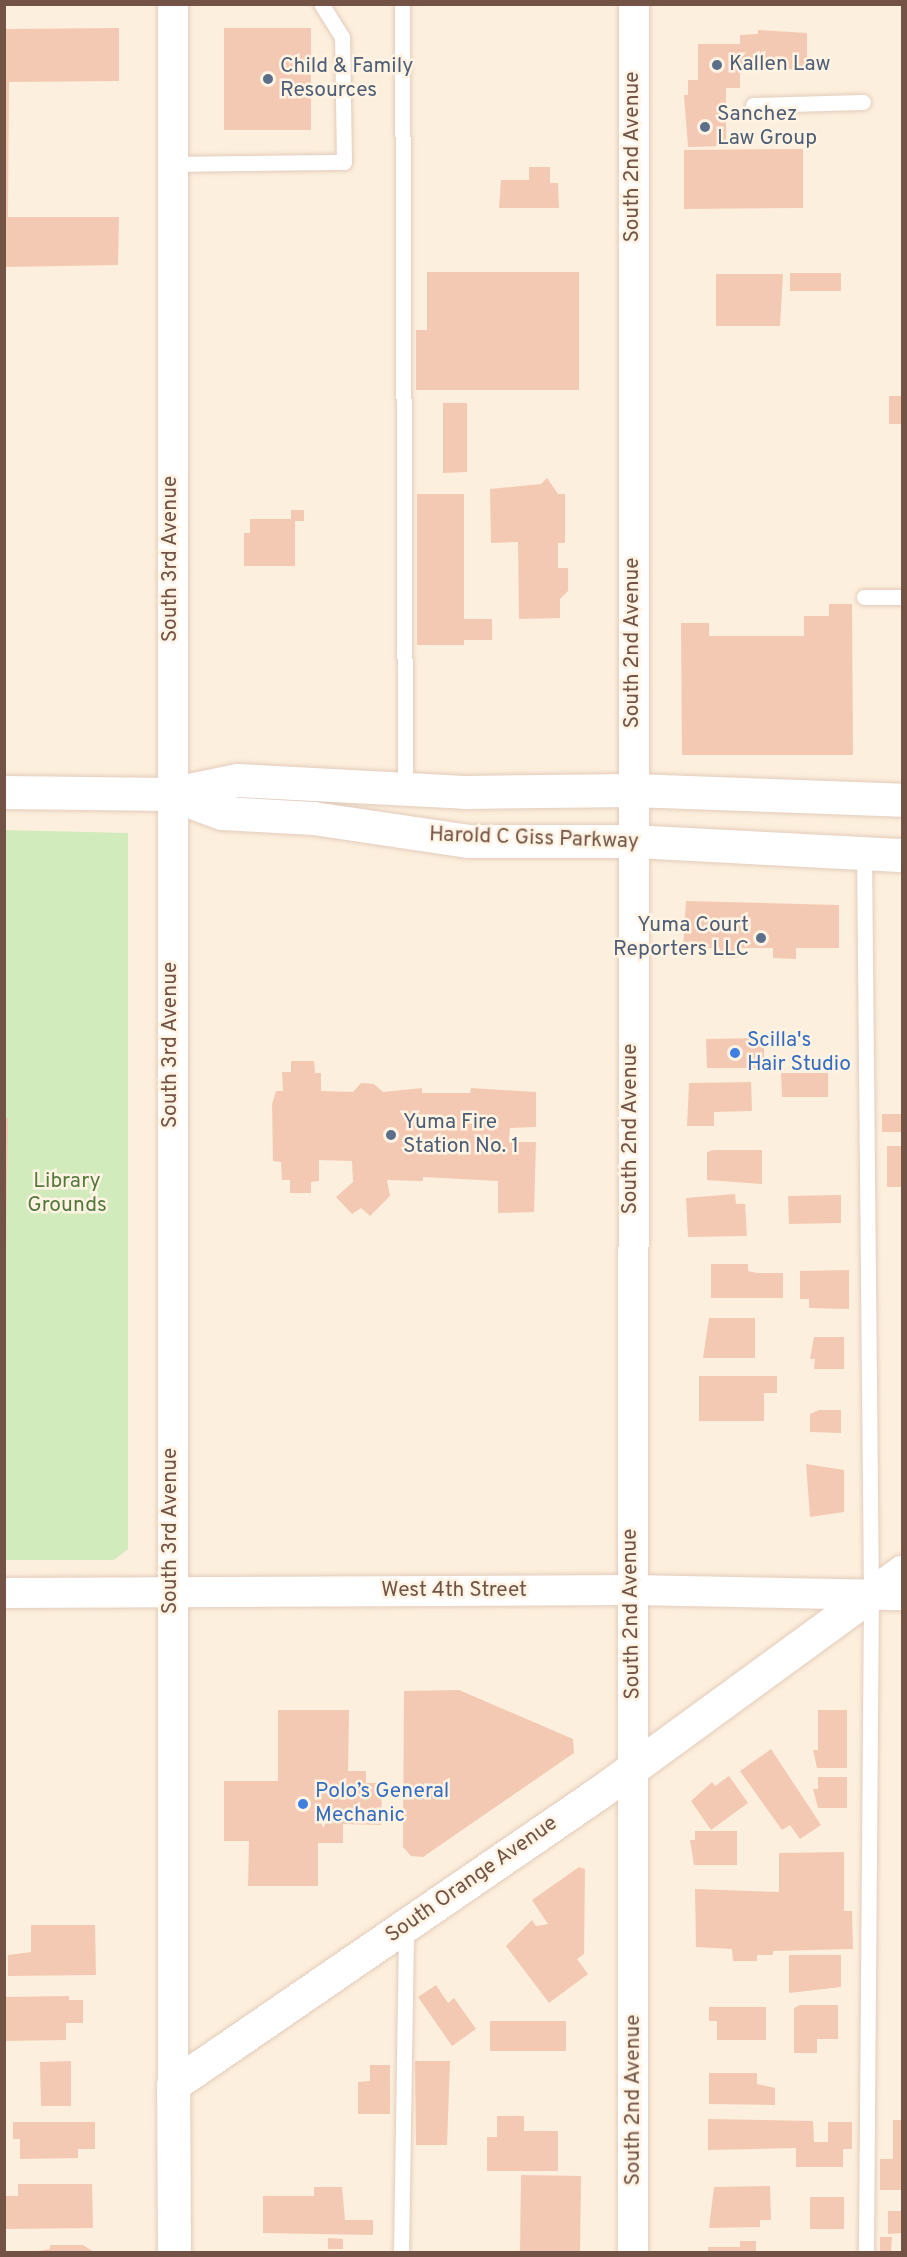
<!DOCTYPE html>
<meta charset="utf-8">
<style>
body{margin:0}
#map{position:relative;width:907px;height:2257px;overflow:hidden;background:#fdefdd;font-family:Overpass,sans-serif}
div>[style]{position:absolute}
.green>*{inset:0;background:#d2ebbc}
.building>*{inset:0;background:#f4c9b3}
.roads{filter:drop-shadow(0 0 2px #e3ccbc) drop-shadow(0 0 2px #e3ccbc)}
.service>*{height:15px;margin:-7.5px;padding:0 7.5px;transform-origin:7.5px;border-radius:7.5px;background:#fff}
.minor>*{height:30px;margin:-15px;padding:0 15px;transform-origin:15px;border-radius:15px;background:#fff}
.tertiary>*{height:33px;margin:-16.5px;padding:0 16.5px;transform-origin:16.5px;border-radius:16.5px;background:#fff}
.secondary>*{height:33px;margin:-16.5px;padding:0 16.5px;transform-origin:16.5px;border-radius:16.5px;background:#fff}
.dots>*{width:16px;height:16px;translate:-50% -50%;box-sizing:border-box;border:3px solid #fff3e4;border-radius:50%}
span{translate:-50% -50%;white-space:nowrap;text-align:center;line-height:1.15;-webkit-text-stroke:5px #fff3e4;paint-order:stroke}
.service-label{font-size:21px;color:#4e5e75}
.left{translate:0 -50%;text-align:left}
.right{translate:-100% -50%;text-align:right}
.street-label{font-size:21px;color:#735345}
.shop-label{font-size:21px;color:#366cbe}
.park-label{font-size:21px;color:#537a3c}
.frame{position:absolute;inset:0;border:6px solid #735345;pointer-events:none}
</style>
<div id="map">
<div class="green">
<div style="clip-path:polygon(4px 830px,128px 833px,128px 1549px,114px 1560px,5px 1560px)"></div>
</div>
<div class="building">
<div style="clip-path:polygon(119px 28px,119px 81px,9px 82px,8px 217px,119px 217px,118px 265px,4px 267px,4px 29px)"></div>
<div style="clip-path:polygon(224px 28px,311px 28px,311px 130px,224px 130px)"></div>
<div style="clip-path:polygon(758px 30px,807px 33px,807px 70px,740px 67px,740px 88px,726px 88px,726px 146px,688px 147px,684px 95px,688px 95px,688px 80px,698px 80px,698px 44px,740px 44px,740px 35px,758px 34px)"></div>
<div style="clip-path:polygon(803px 149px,803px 208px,684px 209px,684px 150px)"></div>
<div style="clip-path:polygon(529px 167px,550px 167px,550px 183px,558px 183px,559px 208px,499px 208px,501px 180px,529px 180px)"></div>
<div style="clip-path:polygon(427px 272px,579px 272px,579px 390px,416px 390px,416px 330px,427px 330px)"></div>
<div style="clip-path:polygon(790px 273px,841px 273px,841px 291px,790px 291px)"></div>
<div style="clip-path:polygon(716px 274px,783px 274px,780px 326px,716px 326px)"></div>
<div style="clip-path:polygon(889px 396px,902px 396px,902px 424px,889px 424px)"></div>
<div style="clip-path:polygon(443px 403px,467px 403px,467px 472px,443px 473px)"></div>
<div style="clip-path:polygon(547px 478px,558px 494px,565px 494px,565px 543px,558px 543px,558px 568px,568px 568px,568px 591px,560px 599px,560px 618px,519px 619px,518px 542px,491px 543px,490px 489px,541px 484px)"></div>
<div style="clip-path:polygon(417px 494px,464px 494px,464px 619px,492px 619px,492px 640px,464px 640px,464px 645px,417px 645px)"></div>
<div style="clip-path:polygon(291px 510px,304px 510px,304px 521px,295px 521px,295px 566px,244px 566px,244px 533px,250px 533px,250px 519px,291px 519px)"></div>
<div style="clip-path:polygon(829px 604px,852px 604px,853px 755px,682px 755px,681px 623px,709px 623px,709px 636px,804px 636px,804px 616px,829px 616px)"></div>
<div style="clip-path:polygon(686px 901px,839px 905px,839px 948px,796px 948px,796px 959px,773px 958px,773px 948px,738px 948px,738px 958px,720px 958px,720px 948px,683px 948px)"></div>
<div style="clip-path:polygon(764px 1038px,764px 1068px,707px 1068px,706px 1039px)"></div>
<div style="clip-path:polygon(291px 1061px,314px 1061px,315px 1073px,321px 1073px,321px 1091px,353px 1092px,361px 1083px,374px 1084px,383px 1092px,422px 1088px,422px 1093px,470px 1093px,471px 1088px,536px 1092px,536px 1127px,510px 1128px,509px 1142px,536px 1142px,534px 1212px,498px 1213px,498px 1181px,423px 1177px,423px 1181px,387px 1180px,390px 1196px,370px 1216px,361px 1208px,352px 1214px,336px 1197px,353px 1182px,352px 1161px,319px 1160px,319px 1181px,311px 1182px,311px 1193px,290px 1193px,290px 1180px,282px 1180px,281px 1162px,273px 1161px,272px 1104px,276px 1091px,283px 1091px,282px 1072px,291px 1072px)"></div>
<div style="clip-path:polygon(781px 1073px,828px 1073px,828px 1097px,782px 1097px)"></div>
<div style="clip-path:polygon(751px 1082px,752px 1111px,714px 1112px,714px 1126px,687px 1126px,689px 1083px)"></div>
<div style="clip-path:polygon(882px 1114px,902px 1114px,902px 1132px,882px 1132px)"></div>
<div style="clip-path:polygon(4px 1118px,8px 1118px,6px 1260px,4px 1260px)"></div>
<div style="clip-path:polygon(887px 1146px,902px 1146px,902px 1187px,887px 1187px)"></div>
<div style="clip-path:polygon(714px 1150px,762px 1150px,762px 1184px,707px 1180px,707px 1152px)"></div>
<div style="clip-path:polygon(735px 1194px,736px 1204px,745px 1204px,747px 1236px,688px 1237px,686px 1198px)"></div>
<div style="clip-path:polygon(841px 1195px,841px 1223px,789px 1224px,788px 1196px)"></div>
<div style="clip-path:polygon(711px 1264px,748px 1264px,748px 1271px,757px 1273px,783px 1273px,783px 1298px,711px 1298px)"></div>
<div style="clip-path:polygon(849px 1270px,849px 1309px,809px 1308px,809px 1299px,800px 1299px,800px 1271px)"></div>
<div style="clip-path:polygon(709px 1318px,755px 1318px,755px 1358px,703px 1358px)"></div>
<div style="clip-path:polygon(814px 1337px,844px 1337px,844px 1369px,814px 1369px,815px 1359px,810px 1359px)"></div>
<div style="clip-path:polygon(699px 1376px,777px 1376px,777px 1393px,764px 1393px,764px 1421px,699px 1421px)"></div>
<div style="clip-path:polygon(819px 1410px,841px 1410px,841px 1433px,810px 1432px,810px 1414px)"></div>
<div style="clip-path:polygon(806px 1464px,844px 1470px,844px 1512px,810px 1517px)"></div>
<div style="clip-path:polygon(459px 1690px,573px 1739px,574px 1753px,423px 1857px,411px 1856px,403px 1847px,404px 1691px)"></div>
<div style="clip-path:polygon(278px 1710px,349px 1710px,348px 1771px,366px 1771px,366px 1783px,382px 1783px,381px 1825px,343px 1824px,343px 1843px,318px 1843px,318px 1886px,248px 1886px,249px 1841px,224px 1841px,224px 1781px,278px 1781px)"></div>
<div style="clip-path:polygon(818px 1710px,847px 1710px,847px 1768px,817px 1768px,813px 1750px,818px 1750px)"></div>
<div style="clip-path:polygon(771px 1749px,821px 1825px,800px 1839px,790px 1825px,782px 1830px,740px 1771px)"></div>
<div style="clip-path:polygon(729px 1776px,748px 1803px,711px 1830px,691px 1801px,712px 1782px,715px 1786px)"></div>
<div style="clip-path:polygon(818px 1777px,847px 1777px,847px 1808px,818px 1808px,813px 1789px,818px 1789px)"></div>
<div style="clip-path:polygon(695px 1831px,737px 1831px,737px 1865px,694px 1865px,690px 1840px,695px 1840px)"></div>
<div style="clip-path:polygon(844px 1852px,844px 1911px,852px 1911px,853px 1949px,773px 1951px,773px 1955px,757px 1955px,757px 1961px,733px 1961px,732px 1949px,696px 1947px,695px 1889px,779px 1892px,779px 1853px)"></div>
<div style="clip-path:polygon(579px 1867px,585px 1869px,584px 1954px,577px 1959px,588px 1974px,549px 2003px,506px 1946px,532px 1920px,536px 1926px,548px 1924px,532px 1900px)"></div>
<div style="clip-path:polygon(31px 1925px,95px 1925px,96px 1975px,8px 1976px,8px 1955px,31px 1952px)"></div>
<div style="clip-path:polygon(789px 1955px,841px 1955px,841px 1987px,789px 1993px)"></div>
<div style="clip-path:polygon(436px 1985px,448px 2003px,454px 1998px,476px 2029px,452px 2046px,418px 1997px)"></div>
<div style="clip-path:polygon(69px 1996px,69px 2000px,83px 2000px,83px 2023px,66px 2023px,66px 2040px,5px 2041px,5px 1997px)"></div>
<div style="clip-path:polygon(800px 2005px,838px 2005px,838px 2039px,817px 2039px,817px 2053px,794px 2053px,794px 2008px)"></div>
<div style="clip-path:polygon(709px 2007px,766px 2007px,766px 2040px,717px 2040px,717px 2021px,709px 2021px)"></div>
<div style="clip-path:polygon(490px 2021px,566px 2021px,566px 2051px,490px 2051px)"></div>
<div style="clip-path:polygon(71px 2061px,71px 2106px,41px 2106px,40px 2062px)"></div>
<div style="clip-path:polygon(415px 2061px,450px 2061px,447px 2145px,416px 2145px)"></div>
<div style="clip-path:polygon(370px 2065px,390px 2065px,390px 2114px,358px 2114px,358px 2082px,370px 2081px)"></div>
<div style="clip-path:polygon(709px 2073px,757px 2073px,757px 2084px,775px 2088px,775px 2105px,709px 2104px)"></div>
<div style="clip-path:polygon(497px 2116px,524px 2116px,524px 2131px,558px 2131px,558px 2171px,487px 2171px,487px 2137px,497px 2137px)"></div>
<div style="clip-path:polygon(708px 2119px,813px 2121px,814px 2142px,828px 2142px,828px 2122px,852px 2122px,852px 2149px,843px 2149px,843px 2167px,796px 2167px,796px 2148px,708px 2150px)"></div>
<div style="clip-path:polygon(893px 2120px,902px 2120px,902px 2190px,880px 2190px,880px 2159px,893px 2159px)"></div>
<div style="clip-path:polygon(13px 2122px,95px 2122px,95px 2149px,78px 2149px,78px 2158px,20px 2159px,20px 2139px,13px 2139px)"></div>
<div style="clip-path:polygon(521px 2175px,581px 2176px,580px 2252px,520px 2252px)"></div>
<div style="clip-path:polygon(18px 2184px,92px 2184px,93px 2228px,4px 2229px,4px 2196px,18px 2196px)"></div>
<div style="clip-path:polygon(770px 2186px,771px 2220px,760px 2220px,760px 2227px,709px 2228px,714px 2187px)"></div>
<div style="clip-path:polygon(314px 2187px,342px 2187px,345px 2220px,373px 2220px,373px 2235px,263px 2233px,263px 2196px,314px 2196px)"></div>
<div style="clip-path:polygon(810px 2197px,844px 2197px,844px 2229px,810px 2229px)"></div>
<div style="clip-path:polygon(888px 2211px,902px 2211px,902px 2233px,888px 2234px)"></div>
<div style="clip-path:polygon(880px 2237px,892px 2237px,891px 2252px,880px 2252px)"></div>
<div style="clip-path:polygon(328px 2238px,343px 2239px,343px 2249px,328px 2249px)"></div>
<div style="clip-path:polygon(740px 2241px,756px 2241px,756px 2252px,708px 2252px,708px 2247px,740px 2247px)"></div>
<div style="clip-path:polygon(50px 2245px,83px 2245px,94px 2252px,31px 2252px,50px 2249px)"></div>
</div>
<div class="roads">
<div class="service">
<div style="left:402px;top:4px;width:785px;rotate:89.78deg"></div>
<div style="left:753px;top:105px;width:110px;rotate:-1.6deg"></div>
<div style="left:172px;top:164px;width:172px;rotate:-0.7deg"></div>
<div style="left:344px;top:162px;width:125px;rotate:-90.9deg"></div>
<div style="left:342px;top:37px;width:39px;rotate:-122deg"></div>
<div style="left:864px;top:597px;width:38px"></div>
<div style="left:864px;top:852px;width:743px;rotate:89.46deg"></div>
<div style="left:871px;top:1595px;width:657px;rotate:90.44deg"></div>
<div style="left:401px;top:2252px;width:326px;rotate:-89.1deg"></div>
</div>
<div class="minor">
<div style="left:173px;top:4px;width:2081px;rotate:90deg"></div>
<div style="left:4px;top:1593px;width:627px;rotate:-0.27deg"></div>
<div style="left:631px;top:1590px;width:271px;rotate:1.1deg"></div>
<div style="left:633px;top:2252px;width:2248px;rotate:-89.97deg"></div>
</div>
<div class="tertiary">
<div style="left:174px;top:2252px;width:167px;rotate:-90.3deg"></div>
<div style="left:173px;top:2085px;width:518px;rotate:-34.46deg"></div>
<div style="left:600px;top:1792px;width:374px;rotate:-36.1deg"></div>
</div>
<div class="secondary">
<div style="left:4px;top:792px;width:166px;rotate:0.7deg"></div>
<div style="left:170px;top:794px;width:68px;rotate:-11.8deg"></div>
<div style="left:237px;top:780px;width:227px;rotate:3deg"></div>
<div style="left:464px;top:792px;width:169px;rotate:-0.7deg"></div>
<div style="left:633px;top:790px;width:269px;rotate:2.1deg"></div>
<div style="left:170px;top:794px;width:55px;rotate:20.1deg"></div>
<div style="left:222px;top:813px;width:91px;rotate:3.1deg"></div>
<div style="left:313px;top:818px;width:158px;rotate:8.4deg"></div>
<div style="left:469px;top:841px;width:164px"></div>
<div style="left:633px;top:841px;width:269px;rotate:3deg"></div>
</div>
</div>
<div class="dots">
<div style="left:717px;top:65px;background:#5c6f8a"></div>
<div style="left:268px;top:79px;background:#5c6f8a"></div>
<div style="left:705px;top:127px;background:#5c6f8a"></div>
<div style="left:761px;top:938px;background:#5c6f8a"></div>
<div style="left:735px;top:1053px;background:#3f7fe0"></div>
<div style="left:391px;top:1135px;background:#5c6f8a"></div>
<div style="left:303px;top:1804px;background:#3f7fe0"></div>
</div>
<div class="service-label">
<span class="left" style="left:729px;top:65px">Kallen Law</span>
<span class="left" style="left:280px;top:79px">Child &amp; Family<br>Resources</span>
<span class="left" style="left:717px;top:127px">Sanchez<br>Law Group</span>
<span class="right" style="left:749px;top:938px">Yuma Court<br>Reporters LLC</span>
<span class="left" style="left:403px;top:1135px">Yuma Fire<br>Station No. 1</span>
</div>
<div class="street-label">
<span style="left:633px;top:157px;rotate:-90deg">South 2nd Avenue</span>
<span style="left:171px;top:559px;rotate:-90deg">South 3rd Avenue</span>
<span style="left:633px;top:643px;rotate:-90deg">South 2nd Avenue</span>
<span style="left:534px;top:839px;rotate:2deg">Harold C Giss Parkway</span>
<span style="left:171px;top:1045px;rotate:-90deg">South 3rd Avenue</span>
<span style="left:631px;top:1129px;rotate:-90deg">South 2nd Avenue</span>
<span style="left:171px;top:1531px;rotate:-90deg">South 3rd Avenue</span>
<span style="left:454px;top:1591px">West 4th Street</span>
<span style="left:632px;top:1614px;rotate:-91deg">South 2nd Avenue</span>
<span style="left:472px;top:1880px;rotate:-35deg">South Orange Avenue</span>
<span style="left:634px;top:2100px;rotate:-90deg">South 2nd Avenue</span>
</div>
<div class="shop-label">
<span class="left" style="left:747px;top:1053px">Scilla's<br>Hair Studio</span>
<span class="left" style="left:315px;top:1804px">Polo’s General<br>Mechanic</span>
</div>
<div class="park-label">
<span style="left:67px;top:1194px">Library<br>Grounds</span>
</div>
<div class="frame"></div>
</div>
